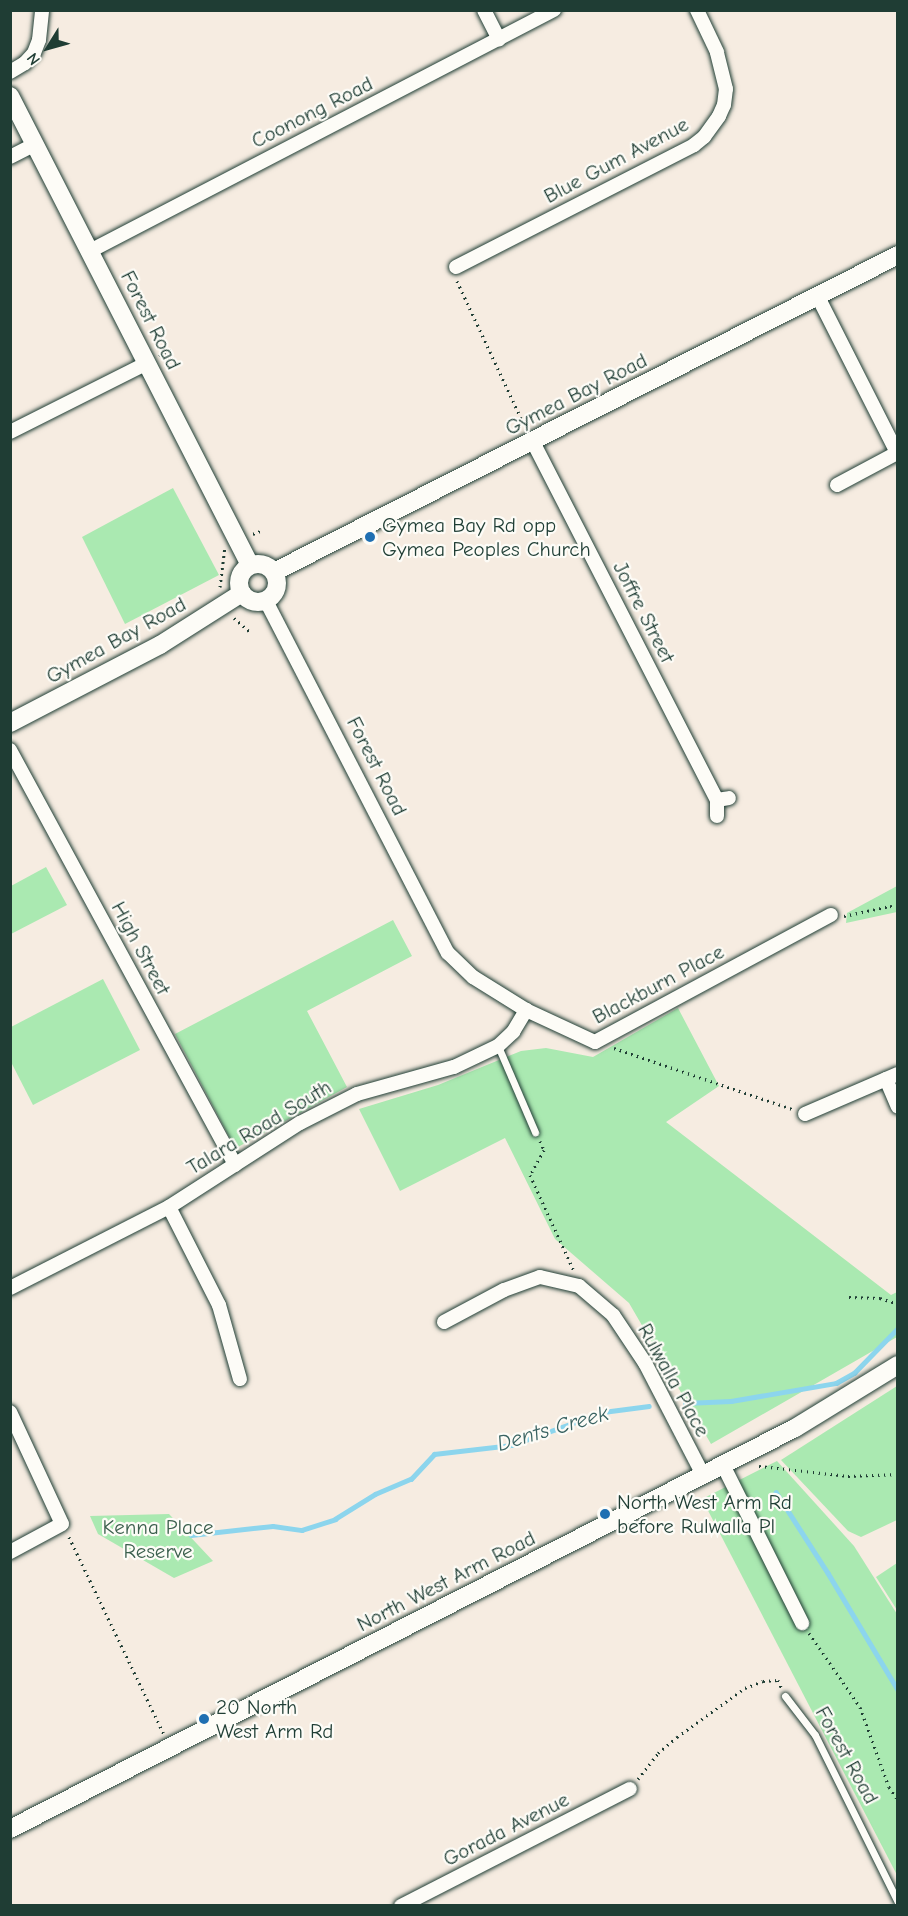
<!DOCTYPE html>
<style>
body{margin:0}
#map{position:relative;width:908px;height:1916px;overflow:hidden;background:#f6ece1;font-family:"Comic Neue",sans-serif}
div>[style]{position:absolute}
.green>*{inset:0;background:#aae9b1}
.stream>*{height:4.5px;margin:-2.25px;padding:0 2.25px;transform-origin:2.25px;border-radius:2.25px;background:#8cd5ed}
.path>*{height:3px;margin-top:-1.5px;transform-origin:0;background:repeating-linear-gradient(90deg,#1f3d34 0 1.5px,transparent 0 6px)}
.roads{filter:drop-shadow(0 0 2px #1f3d34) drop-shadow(0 0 2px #1f3d34)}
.service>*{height:7px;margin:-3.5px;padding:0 3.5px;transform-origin:3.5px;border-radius:3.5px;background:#fdfcf7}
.minor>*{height:14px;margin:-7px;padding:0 7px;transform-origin:7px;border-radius:7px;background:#fdfcf7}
.tertiary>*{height:18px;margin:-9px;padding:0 9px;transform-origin:9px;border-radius:9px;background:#fdfcf7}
.tertiary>.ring{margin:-9px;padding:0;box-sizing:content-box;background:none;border:18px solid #fdfcf7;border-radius:50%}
.dots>*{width:16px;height:16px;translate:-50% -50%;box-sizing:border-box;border:3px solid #fdfcf7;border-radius:50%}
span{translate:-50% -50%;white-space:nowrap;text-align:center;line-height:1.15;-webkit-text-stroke:4.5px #fdfcf7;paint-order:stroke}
.street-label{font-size:21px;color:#1f3d34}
.poi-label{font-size:21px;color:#1f3d34}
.left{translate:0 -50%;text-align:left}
.park-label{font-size:21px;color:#3b5f4d}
.water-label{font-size:22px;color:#3a6362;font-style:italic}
.frame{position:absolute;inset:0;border:12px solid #1f3d34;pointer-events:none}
.north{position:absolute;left:18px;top:18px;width:60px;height:60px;-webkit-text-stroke:4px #fdfcf7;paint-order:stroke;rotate:233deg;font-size:16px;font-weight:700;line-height:24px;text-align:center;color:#1f3d34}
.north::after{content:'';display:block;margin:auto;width:21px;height:27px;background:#1f3d34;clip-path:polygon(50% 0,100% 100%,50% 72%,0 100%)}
</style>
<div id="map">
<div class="green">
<div style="clip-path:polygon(173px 488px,219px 575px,125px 624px,82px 537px)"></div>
<div style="clip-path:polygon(46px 867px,67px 905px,11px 934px,11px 886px)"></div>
<div style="clip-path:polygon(897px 886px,897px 912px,846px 923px,847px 913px)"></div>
<div style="clip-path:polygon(393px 920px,412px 956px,307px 1011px,347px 1087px,238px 1147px,233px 1144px,175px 1034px)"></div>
<div style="clip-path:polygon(103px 979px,140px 1050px,33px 1105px,11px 1062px,11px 1027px)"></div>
<div style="clip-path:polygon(678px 1008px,719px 1086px,666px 1122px,891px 1295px,897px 1292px,897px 1337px,711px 1444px,629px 1303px,555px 1239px,505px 1138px,400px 1191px,359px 1109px,438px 1085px,521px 1051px,546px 1048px,593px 1057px)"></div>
<div style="clip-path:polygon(897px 1386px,897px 1520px,861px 1537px,848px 1531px,781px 1460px)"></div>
<div style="clip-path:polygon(777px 1461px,854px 1546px,897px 1614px,897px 1875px,702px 1499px)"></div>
<div style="clip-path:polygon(169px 1514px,213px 1561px,174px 1578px,98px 1534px,90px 1516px)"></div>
<div style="clip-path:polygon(897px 1563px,897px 1610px,876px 1577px)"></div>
</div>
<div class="stream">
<div style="left:685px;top:1403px;width:46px;rotate:-2.5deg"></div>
<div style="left:731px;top:1401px;width:107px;rotate:-9.7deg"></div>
<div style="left:836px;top:1383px;width:21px;rotate:-29deg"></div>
<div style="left:854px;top:1373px;width:63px;rotate:-45.6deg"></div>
<div style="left:776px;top:1492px;width:96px;rotate:57.3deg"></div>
<div style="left:828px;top:1573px;width:136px;rotate:59.1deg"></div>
<div style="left:191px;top:1535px;width:82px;rotate:-6.3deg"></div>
<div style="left:273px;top:1526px;width:29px;rotate:8deg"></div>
<div style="left:302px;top:1530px;width:35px;rotate:-18deg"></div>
<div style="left:335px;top:1519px;width:47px;rotate:-32deg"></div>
<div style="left:375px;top:1494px;width:39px;rotate:-23deg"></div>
<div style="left:411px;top:1479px;width:34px;rotate:-47deg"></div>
<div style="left:434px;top:1454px;width:79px;rotate:-6.6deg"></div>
<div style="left:512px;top:1445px;width:97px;rotate:-19.9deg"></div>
<div style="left:603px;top:1412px;width:46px;rotate:-7.4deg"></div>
</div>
<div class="path">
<div style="left:457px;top:281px;width:161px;rotate:65deg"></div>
<div style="left:159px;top:356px;width:16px;rotate:-27deg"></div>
<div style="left:253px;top:534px;width:8px;rotate:-23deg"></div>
<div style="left:220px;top:587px;width:38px;rotate:-83deg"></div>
<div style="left:234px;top:618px;width:20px;rotate:41deg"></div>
<div style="left:844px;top:916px;width:47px;rotate:-12.3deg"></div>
<div style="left:890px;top:906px;width:8px;rotate:7deg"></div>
<div style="left:614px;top:1048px;width:188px;rotate:18.9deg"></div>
<div style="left:540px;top:1141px;width:10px;rotate:66deg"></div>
<div style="left:544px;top:1150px;width:29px;rotate:119deg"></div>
<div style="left:530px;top:1175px;width:106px;rotate:65.4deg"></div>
<div style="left:849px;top:1297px;width:31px;rotate:2deg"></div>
<div style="left:880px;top:1298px;width:19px;rotate:18deg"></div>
<div style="left:759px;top:1466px;width:90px;rotate:6.4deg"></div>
<div style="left:848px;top:1476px;width:50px;rotate:-2.3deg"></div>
<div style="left:69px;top:1537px;width:219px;rotate:64.3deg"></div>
<div style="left:809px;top:1633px;width:90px;rotate:55.4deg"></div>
<div style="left:860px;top:1707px;width:85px;rotate:70.1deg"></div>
<div style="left:889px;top:1787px;width:16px;rotate:55deg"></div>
<div style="left:638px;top:1779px;width:33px;rotate:-52deg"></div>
<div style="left:658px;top:1753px;width:25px;rotate:-40deg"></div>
<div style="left:677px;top:1737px;width:84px;rotate:-35.8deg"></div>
<div style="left:745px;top:1688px;width:19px;rotate:-21deg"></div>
<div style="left:763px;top:1681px;width:15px;rotate:-4deg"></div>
<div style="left:778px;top:1680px;width:8px;rotate:67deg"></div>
</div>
<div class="roads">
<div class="service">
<div style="left:498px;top:1046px;width:94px;rotate:66.7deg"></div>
<div style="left:785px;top:1696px;width:49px;rotate:52.4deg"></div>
<div style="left:815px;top:1735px;width:186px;rotate:63.6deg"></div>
</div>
<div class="minor">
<div style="left:484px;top:10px;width:33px;rotate:63deg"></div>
<div style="left:10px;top:72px;width:17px;rotate:-31deg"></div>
<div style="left:25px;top:63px;width:13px;rotate:-48deg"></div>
<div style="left:34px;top:53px;width:14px;rotate:-69deg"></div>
<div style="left:39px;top:40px;width:30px;rotate:-84deg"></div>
<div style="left:10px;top:157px;width:27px;rotate:-27deg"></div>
<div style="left:90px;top:251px;width:523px;rotate:-27.45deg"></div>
<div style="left:456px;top:267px;width:267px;rotate:-27.1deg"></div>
<div style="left:694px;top:145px;width:13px;rotate:-39deg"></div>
<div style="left:704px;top:137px;width:26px;rotate:-54deg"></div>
<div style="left:719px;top:116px;width:12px;rotate:-66deg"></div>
<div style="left:724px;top:105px;width:16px;rotate:-83deg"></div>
<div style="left:726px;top:89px;width:38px;rotate:-104deg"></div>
<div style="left:717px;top:52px;width:47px;rotate:-115.5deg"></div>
<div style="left:817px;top:295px;width:179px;rotate:63.1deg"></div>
<div style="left:10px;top:432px;width:153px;rotate:-26.7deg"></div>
<div style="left:533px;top:442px;width:403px;rotate:62.8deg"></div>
<div style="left:717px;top:800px;width:12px;rotate:-9deg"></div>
<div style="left:837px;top:485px;width:68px;rotate:-28.1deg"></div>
<div style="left:266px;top:601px;width:396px;rotate:62.7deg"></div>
<div style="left:448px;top:953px;width:35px;rotate:44deg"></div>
<div style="left:473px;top:977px;width:62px;rotate:31.9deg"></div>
<div style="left:526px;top:1010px;width:76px;rotate:24.9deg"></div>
<div style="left:595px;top:1042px;width:268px;rotate:-28.3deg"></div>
<div style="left:10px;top:750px;width:472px;rotate:61.5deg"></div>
<div style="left:717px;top:816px;width:16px;rotate:-90deg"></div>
<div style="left:886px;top:1079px;width:30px;rotate:67deg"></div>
<div style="left:805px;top:1114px;width:101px;rotate:-23.3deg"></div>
<div style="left:169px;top:1207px;width:110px;rotate:63deg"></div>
<div style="left:219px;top:1305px;width:77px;rotate:74.2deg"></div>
<div style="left:10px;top:1288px;width:178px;rotate:-27deg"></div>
<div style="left:169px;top:1207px;width:156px;rotate:-32.7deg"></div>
<div style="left:300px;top:1123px;width:64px;rotate:-27deg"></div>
<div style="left:357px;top:1094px;width:101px;rotate:-15.6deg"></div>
<div style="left:454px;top:1067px;width:49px;rotate:-25.5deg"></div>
<div style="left:498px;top:1046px;width:21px;rotate:-43deg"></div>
<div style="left:513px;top:1032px;width:26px;rotate:-59deg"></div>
<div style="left:444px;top:1322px;width:68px;rotate:-28.1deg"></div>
<div style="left:504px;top:1290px;width:38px;rotate:-20deg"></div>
<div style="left:540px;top:1277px;width:40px;rotate:13deg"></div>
<div style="left:579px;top:1286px;width:45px;rotate:40.5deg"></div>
<div style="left:613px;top:1315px;width:58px;rotate:56.3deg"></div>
<div style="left:645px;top:1363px;width:126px;rotate:62.6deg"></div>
<div style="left:10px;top:1412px;width:123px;rotate:65.1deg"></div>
<div style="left:62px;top:1524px;width:59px;rotate:151.7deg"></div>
<div style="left:723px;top:1465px;width:177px;rotate:63.4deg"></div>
<div style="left:401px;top:1906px;width:257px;rotate:-27.1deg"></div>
</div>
<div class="tertiary">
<div style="left:10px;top:96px;width:527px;rotate:62.9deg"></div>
<div class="ring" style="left:239px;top:564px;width:20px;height:20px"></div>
<div style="left:274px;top:572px;width:700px;rotate:-26.93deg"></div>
<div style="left:10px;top:723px;width:169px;rotate:-27.5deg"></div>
<div style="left:160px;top:645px;width:97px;rotate:-32.4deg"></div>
<div style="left:10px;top:1829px;width:881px;rotate:-27.06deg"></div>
<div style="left:795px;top:1428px;width:121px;rotate:-31.5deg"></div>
</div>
</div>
<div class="dots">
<div style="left:370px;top:537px;background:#1f6fb2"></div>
<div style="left:605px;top:1514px;background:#1f6fb2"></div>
<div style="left:204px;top:1719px;background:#1f6fb2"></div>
</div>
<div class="street-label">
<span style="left:312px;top:112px;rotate:-27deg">Coonong Road</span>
<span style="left:616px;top:160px;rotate:-28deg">Blue Gum Avenue</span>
<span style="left:151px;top:320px;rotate:63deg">Forest Road</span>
<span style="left:576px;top:394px;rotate:-27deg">Gymea Bay Road</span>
<span style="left:644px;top:612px;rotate:63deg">Joffre Street</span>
<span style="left:116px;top:640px;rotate:-29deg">Gymea Bay Road</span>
<span style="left:377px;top:766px;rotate:63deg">Forest Road</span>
<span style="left:141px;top:948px;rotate:62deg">High Street</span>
<span style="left:658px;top:984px;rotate:-28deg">Blackburn Place</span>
<span style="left:259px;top:1127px;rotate:-31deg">Talara Road South</span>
<span style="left:674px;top:1380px;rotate:61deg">Rulwalla Place</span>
<span style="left:446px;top:1581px;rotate:-27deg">North West Arm Road</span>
<span style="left:847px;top:1755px;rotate:61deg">Forest Road</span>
<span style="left:506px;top:1829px;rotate:-27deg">Gorada Avenue</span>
</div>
<div class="poi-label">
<span class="left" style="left:382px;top:537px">Gymea Bay Rd opp<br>Gymea Peoples Church</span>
<span class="left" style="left:617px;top:1514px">North West Arm Rd<br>before Rulwalla Pl</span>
<span class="left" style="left:216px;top:1719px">20 North<br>West Arm Rd</span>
</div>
<div class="park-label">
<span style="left:158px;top:1539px">Kenna Place<br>Reserve</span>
</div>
<div class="water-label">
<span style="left:553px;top:1429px;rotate:-16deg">Dents Creek</span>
</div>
<div class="frame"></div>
<div class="north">N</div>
</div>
